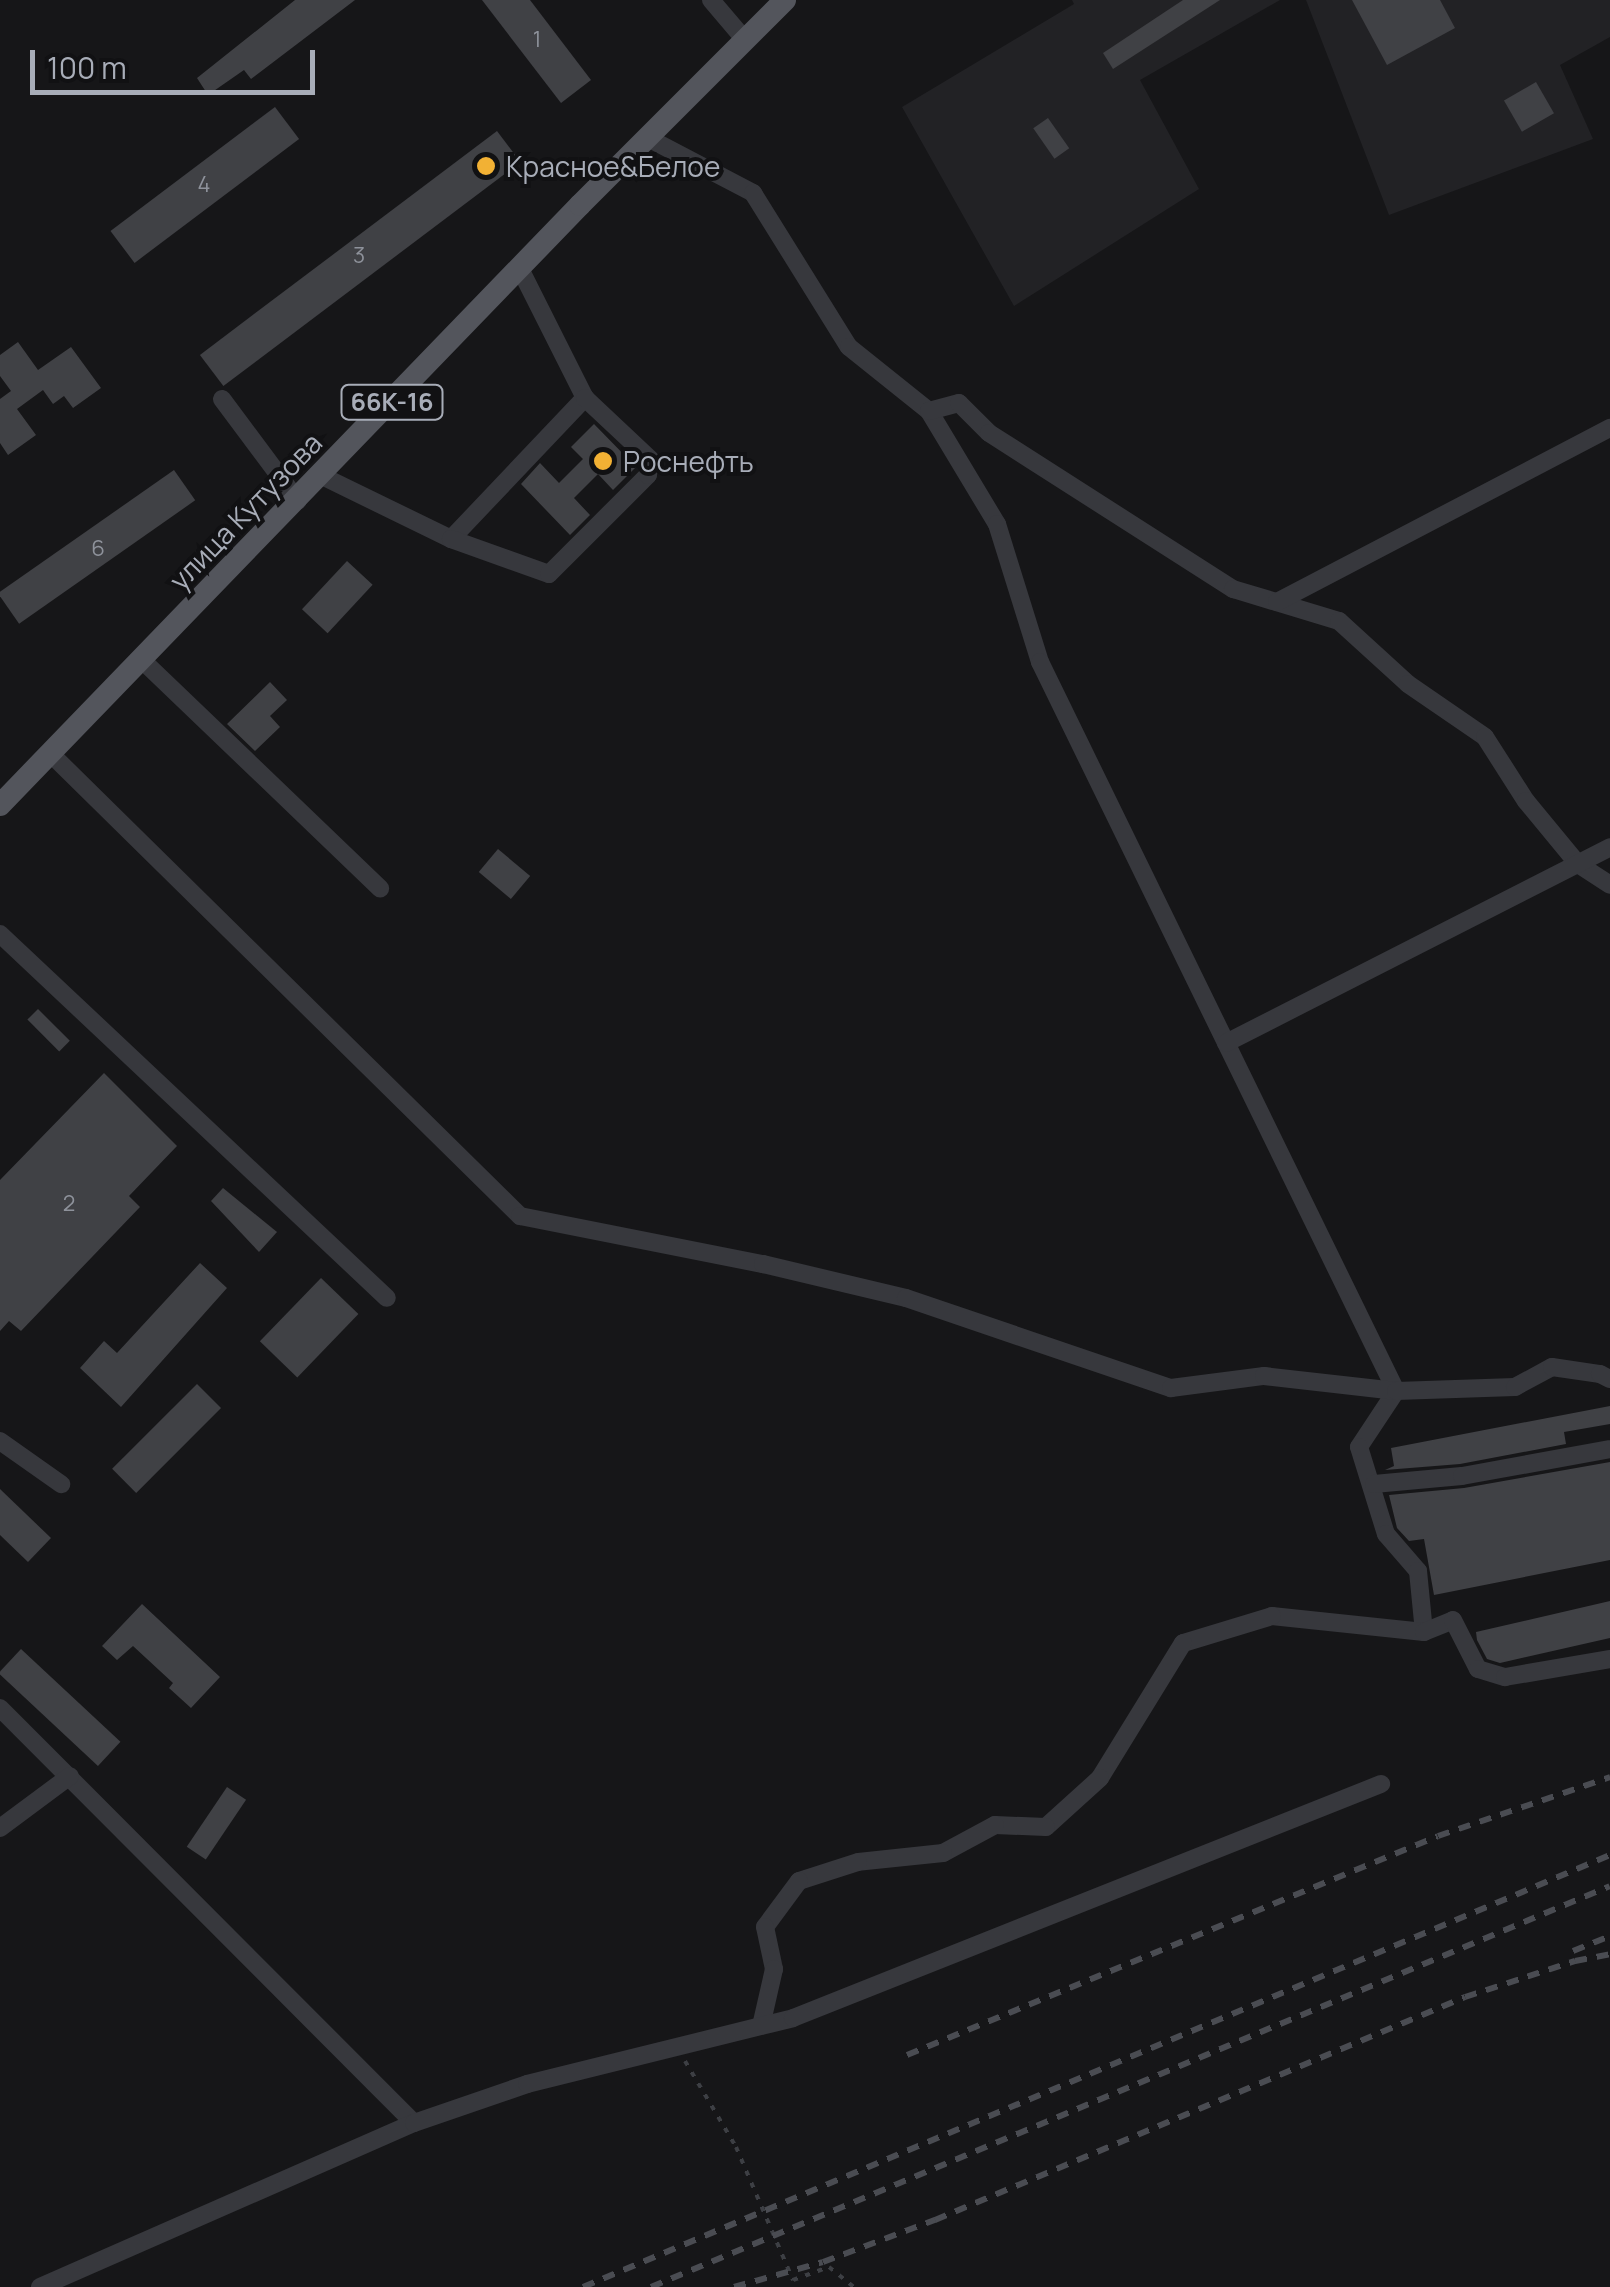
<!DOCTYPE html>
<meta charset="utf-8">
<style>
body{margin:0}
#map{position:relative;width:1610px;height:2287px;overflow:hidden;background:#161618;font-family:Manrope,sans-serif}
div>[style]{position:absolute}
.built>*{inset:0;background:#222225}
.building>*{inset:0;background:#404145;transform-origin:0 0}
.path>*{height:4px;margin-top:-2px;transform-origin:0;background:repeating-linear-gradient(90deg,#3d3f44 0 5px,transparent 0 13px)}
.minor>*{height:18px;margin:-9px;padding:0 9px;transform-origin:9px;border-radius:9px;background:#37383d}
.major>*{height:22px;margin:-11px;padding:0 11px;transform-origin:11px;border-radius:11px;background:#53555c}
.rail>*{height:6px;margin-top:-3px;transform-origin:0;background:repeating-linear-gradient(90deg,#4a4c52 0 12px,transparent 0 22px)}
.dots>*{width:28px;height:28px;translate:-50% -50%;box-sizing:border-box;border:5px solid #111113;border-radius:50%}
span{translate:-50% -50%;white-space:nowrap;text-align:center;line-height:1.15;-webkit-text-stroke:8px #111113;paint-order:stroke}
.number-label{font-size:22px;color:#8e929b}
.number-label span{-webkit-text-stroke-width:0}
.shield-label span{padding:2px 8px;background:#111113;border:2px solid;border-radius:8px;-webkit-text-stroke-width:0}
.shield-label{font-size:25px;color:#a8adb8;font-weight:700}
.poi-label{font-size:28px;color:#a8adb8}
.left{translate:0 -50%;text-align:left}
.street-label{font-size:28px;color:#a8adb8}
.scale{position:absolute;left:30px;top:50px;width:285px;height:45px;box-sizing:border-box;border:5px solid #a8adb8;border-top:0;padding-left:12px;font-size:30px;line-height:35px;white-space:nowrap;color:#a8adb8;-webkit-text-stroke:8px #111113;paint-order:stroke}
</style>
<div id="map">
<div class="built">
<div style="clip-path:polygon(1072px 0,1280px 0,1140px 80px,1199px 189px,1014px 306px,902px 107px,1074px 4px)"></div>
<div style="clip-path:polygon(1306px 0,1610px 0,1610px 37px,1560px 65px,1593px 139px,1389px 215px)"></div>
</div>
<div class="building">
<div style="clip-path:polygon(295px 0,355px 0,251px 79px,244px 70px,208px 95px,197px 78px)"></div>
<div style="clip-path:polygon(482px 0,530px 0,591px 80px,561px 103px)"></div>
<div style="clip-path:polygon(1183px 0,1220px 0,1113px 69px,1103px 53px)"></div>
<div style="clip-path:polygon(1352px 0,1440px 0,1455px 28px,1387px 65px)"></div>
<div style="left:1536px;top:82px;width:36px;height:37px;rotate:60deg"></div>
<div style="left:275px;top:107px;width:40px;height:206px;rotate:53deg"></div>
<div style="left:1048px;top:118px;width:37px;height:18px;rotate:55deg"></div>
<div style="left:497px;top:131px;width:39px;height:372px;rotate:53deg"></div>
<div style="clip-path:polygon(18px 342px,38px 370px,71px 347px,101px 388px,73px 408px,64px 396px,53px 404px,43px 390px,17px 409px,36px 435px,8px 455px,0 443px,0 399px,11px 391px,0 376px,0 355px)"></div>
<div style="clip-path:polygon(594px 424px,636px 467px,613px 490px,598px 474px,574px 498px,590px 515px,570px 535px,521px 484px,540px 463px,559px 483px,583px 459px,571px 447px)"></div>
<div style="left:174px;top:470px;width:37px;height:215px;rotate:55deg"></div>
<div style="left:347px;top:561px;width:35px;height:66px;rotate:43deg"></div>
<div style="clip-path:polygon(270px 682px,287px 700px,270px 716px,280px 727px,255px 751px,227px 724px)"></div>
<div style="left:498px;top:849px;width:42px;height:30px;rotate:40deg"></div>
<div style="left:38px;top:1009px;width:45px;height:15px;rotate:45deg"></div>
<div style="clip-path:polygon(104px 1073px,177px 1146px,129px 1196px,140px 1207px,21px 1331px,9px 1321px,0 1331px,0 1180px)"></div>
<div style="clip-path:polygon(223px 1188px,277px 1232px,259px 1252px,211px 1201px)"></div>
<div style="clip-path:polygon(200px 1263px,227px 1288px,121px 1407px,80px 1368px,104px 1341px,117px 1353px)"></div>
<div style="left:321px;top:1278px;width:52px;height:88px;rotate:44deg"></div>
<div style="left:197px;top:1384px;width:34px;height:120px;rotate:45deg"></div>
<div style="clip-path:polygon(1610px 1406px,1610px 1424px,1564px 1432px,1566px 1444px,1460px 1464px,1385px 1470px,1394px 1466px,1391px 1448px)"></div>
<div style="clip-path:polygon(1610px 1462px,1610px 1560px,1434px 1595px,1424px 1539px,1409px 1541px,1397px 1528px,1389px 1495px,1464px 1488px)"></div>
<div style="clip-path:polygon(0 1489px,51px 1538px,28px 1562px,0 1535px)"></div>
<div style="clip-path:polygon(1610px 1601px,1610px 1638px,1500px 1663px,1487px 1659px,1477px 1640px,1476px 1632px)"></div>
<div style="clip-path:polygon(142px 1604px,220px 1677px,191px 1708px,169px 1688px,173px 1683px,133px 1646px,117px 1660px,102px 1646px)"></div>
<div style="left:21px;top:1649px;width:136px;height:33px;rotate:43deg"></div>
<div style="left:227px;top:1787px;width:23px;height:72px;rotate:34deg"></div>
</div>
<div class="path">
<div style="left:685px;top:2061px;width:100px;rotate:59.3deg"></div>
<div style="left:736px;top:2147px;width:145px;rotate:66.8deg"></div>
<div style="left:793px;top:2280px;width:38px;rotate:-20deg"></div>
<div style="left:829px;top:2267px;width:32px;rotate:39deg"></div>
</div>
<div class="minor">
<div style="left:711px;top:0;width:52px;rotate:49.6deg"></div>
<div style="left:648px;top:138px;width:119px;rotate:27.6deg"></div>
<div style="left:753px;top:193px;width:181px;rotate:58.1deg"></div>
<div style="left:849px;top:347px;width:102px;rotate:38.7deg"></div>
<div style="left:929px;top:411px;width:132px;rotate:59deg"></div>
<div style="left:997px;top:524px;width:145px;rotate:72.7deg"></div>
<div style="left:1040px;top:662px;width:811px;rotate:63.97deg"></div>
<div style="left:1396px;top:1391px;width:67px;rotate:123.5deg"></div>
<div style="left:1359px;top:1447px;width:91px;rotate:72.8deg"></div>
<div style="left:1386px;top:1534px;width:49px;rotate:49.1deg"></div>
<div style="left:1418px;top:1571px;width:61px;rotate:84.4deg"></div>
<div style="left:1424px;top:1632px;width:153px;rotate:-174deg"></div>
<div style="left:1272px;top:1616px;width:93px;rotate:163.1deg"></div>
<div style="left:1183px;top:1643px;width:158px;rotate:121.6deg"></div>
<div style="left:1100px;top:1778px;width:73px;rotate:137.8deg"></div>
<div style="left:1046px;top:1827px;width:51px;rotate:-177.8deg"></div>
<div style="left:995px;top:1825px;width:59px;rotate:151.7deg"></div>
<div style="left:943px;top:1853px;width:85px;rotate:174deg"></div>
<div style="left:858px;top:1862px;width:62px;rotate:162.1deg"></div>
<div style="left:799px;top:1881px;width:57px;rotate:126.5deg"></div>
<div style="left:765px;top:1927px;width:43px;rotate:77.9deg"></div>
<div style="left:774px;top:1969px;width:58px;rotate:102.8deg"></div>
<div style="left:222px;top:399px;width:127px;rotate:53.3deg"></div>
<div style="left:929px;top:411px;width:31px;rotate:-15deg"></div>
<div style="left:959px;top:403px;width:42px;rotate:45deg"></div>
<div style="left:989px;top:433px;width:290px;rotate:32.6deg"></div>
<div style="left:1233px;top:589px;width:111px;rotate:16.8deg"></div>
<div style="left:1339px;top:621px;width:93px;rotate:42.4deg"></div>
<div style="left:1408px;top:684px;width:93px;rotate:34.5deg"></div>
<div style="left:1485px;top:737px;width:76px;rotate:57.4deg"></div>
<div style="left:1526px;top:801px;width:82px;rotate:50.5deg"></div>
<div style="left:1578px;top:864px;width:38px;rotate:33deg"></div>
<div style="left:322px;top:476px;width:144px;rotate:26deg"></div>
<div style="left:451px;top:539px;width:195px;rotate:-46.5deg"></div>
<div style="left:585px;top:398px;width:144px;rotate:-116.7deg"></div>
<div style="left:451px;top:539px;width:104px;rotate:19.7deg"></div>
<div style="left:549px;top:574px;width:140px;rotate:-45deg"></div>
<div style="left:648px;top:475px;width:16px;rotate:-83deg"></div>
<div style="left:650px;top:459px;width:89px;rotate:-136.8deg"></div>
<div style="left:1277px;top:602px;width:376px;rotate:-27.6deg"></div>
<div style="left:142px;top:660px;width:330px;rotate:43.8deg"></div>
<div style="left:50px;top:753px;width:660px;rotate:44.57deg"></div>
<div style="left:520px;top:1216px;width:248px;rotate:11.2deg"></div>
<div style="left:763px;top:1264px;width:147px;rotate:13.4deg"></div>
<div style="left:906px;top:1298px;width:280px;rotate:18.8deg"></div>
<div style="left:1171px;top:1388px;width:94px;rotate:-7.4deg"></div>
<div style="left:1264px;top:1376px;width:133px;rotate:6.5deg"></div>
<div style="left:1396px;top:1391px;width:119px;rotate:-1.9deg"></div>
<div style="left:1515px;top:1387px;width:42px;rotate:-28.4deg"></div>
<div style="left:1552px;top:1367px;width:49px;rotate:8.3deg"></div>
<div style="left:1600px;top:1374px;width:11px;rotate:27deg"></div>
<div style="left:0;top:934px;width:531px;rotate:43.25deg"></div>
<div style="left:1226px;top:1043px;width:431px;rotate:-27deg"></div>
<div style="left:0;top:1441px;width:75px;rotate:35.2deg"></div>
<div style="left:1374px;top:1484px;width:88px;rotate:-5.2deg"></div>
<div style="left:1462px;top:1476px;width:150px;rotate:-10.3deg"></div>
<div style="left:1424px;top:1632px;width:31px;rotate:-22deg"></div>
<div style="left:1453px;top:1620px;width:55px;rotate:63deg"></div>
<div style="left:1478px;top:1669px;width:28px;rotate:17deg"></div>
<div style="left:1505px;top:1677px;width:107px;rotate:-9.7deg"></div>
<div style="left:0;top:1708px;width:586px;rotate:45.07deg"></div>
<div style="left:0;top:1828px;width:87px;rotate:-36.6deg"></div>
<div style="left:40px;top:2287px;width:408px;rotate:-23.7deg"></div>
<div style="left:414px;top:2123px;width:120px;rotate:-19deg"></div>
<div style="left:527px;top:2084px;width:274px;rotate:-13.9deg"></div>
<div style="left:793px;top:2018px;width:633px;rotate:-21.7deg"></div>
</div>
<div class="major">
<div style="left:0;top:805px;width:835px;rotate:-45.97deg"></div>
<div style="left:580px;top:205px;width:290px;rotate:-45deg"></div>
</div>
<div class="rail">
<div style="left:1573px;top:1951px;width:40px;rotate:-22deg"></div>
<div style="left:907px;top:2055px;width:574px;rotate:-22.41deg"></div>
<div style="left:1438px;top:1836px;width:182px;rotate:-18.9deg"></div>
<div style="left:583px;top:2287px;width:1114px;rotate:-22.81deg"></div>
<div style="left:651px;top:2287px;width:1039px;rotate:-22.69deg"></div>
<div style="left:734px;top:2287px;width:92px;rotate:-15.7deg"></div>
<div style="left:823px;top:2262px;width:120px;rotate:-20.6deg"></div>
<div style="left:935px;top:2220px;width:575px;rotate:-22.82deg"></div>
<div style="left:1465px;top:1997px;width:116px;rotate:-18.1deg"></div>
<div style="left:1575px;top:1961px;width:36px;rotate:-11deg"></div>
</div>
<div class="dots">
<div style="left:486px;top:166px;background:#f2b134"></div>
<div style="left:603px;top:461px;background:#f2b134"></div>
</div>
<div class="number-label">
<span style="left:537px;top:40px">1</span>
<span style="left:204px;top:185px">4</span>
<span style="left:359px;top:256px">3</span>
<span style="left:98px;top:549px">6</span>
<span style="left:69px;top:1204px">2</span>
</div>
<div class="shield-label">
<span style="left:392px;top:402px">66К-16</span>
</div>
<div class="poi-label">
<span class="left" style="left:506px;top:166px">Красное&amp;Белое</span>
<span class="left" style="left:623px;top:461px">Роснефть</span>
</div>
<div class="street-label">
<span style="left:245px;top:511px;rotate:-46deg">улица Кутузова</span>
</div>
<div class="scale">100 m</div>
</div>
